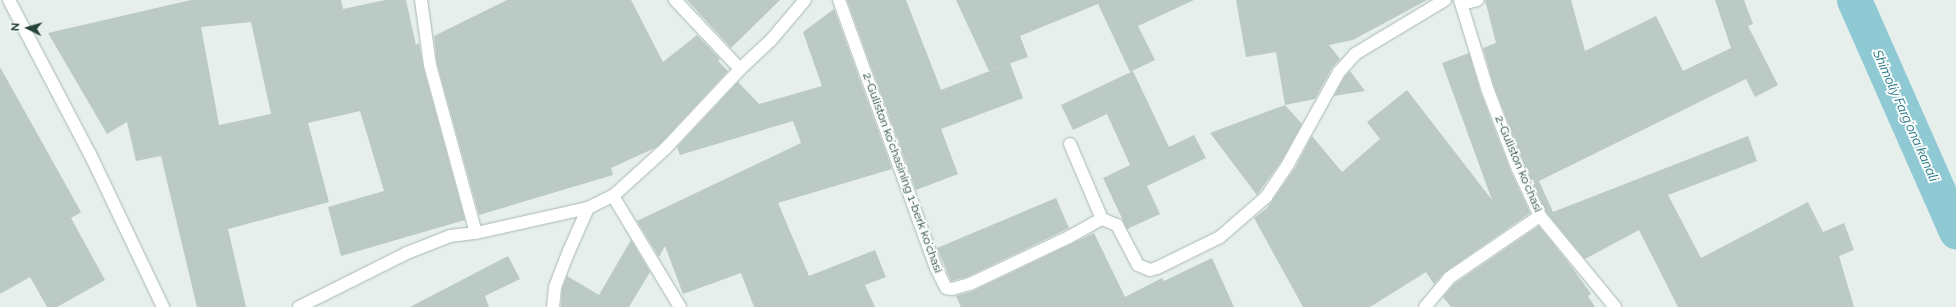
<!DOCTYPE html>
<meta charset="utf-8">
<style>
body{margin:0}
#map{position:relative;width:1956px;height:307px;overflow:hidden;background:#e6efeb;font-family:Raleway,sans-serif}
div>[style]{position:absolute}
.canal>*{height:35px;margin:-17.5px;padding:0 17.5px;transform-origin:17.5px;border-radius:17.5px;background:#8ec9d4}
.building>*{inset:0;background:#bbcac4}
.roads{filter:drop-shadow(0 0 1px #a8b8b2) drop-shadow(0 0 1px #a8b8b2)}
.minor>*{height:12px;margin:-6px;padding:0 6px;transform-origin:6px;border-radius:6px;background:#fff}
span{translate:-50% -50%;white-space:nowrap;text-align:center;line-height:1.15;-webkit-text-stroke:4px #f7fbf9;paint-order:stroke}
.street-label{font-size:12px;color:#24423a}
.water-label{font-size:13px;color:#1c6f80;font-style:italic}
.north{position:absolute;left:8px;top:8px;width:40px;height:40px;-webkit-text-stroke:3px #f7fbf9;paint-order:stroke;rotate:275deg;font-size:11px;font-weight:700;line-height:16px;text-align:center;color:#24423a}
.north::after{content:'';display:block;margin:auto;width:14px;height:18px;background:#24423a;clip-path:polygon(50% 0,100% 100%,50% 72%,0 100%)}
</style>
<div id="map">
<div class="canal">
<div style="left:1854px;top:0;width:253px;rotate:66.2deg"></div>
</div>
<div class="building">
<div style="clip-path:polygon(evenodd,191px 0,341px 0,343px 9px,385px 0,406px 0,416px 45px,419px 43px,423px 67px,465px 220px,341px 256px,328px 207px,384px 191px,360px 111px,308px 123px,329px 202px,228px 229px,246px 307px,197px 307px,161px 156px,136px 161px,127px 122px,107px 134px,48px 33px,191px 0,251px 22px,271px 114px,219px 125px,201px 27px,251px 22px)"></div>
<div style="clip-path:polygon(507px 0,631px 0,663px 62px,697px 35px,720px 59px,718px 61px,728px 71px,660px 144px,655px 148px,611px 168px,613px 175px,479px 215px,437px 63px,434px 36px)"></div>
<div style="clip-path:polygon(687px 0,780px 0,731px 48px)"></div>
<div style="clip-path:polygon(847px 0,906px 0,941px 90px,1010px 63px,1023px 98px,941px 129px,958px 174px,916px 190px)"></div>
<div style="clip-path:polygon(956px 0,1194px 0,1138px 26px,1155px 60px,1130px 72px,1098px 4px,1020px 36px,1028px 57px,989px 71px)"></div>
<div style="clip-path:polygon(1236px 0,1427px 0,1353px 40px,1329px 45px,1340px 59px,1332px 68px,1315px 99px,1285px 105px,1276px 52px,1246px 57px)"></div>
<div style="clip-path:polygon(1485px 0,1571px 0,1585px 51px,1656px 16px,1683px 71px,1731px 48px,1715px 0,1744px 0,1753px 24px,1748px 26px,1778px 85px,1755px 97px,1746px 79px,1539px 181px,1553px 212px,1748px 136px,1757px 161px,1668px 195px,1701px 258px,1808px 202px,1823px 232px,1844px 223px,1854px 250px,1839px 256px,1854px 307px,1678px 307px,1639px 230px,1585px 259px,1546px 212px,1525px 166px,1494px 86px,1483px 48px,1496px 43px)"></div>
<div style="clip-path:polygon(834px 9px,892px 169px,778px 203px,809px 276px,875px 250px,886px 277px,865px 285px,875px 307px,754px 307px,741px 273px,683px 294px,665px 246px,659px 257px,637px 221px,801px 143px,793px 121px,680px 155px,677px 147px,738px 82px,759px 104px,822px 86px,803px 32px)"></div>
<div style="clip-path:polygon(1469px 53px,1480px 91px,1511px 172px,1530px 213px,1445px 272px,1434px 284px,1426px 272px,1370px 307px,1303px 307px,1254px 218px,1267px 208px,1272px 201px,1295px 168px,1312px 136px,1342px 172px,1380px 139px,1367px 122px,1407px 90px,1492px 200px,1442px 63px)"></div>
<div style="clip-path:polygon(0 67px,81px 212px,71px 218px,105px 280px,57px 307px,47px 307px,30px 277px,0 294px)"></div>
<div style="clip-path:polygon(1133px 71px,1169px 147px,1194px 135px,1206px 158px,1147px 186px,1160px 214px,1127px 229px,1103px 178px,1130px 165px,1107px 114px,1073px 130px,1061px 105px)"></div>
<div style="clip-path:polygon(1350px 71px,1365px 91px,1334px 96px,1345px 76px)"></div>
<div style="clip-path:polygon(1285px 105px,1302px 124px,1282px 160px,1257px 195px,1210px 133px)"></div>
<div style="clip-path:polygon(1056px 198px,1069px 228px,967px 277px,951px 281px,937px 248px)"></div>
<div style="clip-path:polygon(1539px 226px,1571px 266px,1591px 294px,1588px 296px,1595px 307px,1451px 307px,1443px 297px,1454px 284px)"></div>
<div style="clip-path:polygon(1094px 233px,1125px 297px,1162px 278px,1164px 281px,1212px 258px,1234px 307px,961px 307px,956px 296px,973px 291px)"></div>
<div style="clip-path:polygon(631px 240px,650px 272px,629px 307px,561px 307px,562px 289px,567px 276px,599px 295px)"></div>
<div style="clip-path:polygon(508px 256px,520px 279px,485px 296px,489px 307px,410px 307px)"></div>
</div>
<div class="roads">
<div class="minor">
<div style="left:9px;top:0;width:174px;rotate:62.3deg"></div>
<div style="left:90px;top:154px;width:170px;rotate:64.5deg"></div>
<div style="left:421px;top:0;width:66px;rotate:82.1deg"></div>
<div style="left:430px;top:65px;width:174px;rotate:74.7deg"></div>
<div style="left:675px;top:0;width:95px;rotate:46.7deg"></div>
<div style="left:839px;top:0;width:285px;rotate:70.1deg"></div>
<div style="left:936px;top:268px;width:22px;rotate:63deg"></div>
<div style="left:946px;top:288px;width:6px;rotate:9deg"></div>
<div style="left:952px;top:289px;width:19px;rotate:-16deg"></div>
<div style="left:970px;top:284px;width:110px;rotate:-25.4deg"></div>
<div style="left:1069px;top:237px;width:38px;rotate:-29deg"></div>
<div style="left:1460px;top:0;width:92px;rotate:72.9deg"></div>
<div style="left:1487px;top:88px;width:87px;rotate:69.1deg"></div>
<div style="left:1518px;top:169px;width:52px;rotate:64.9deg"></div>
<div style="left:1540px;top:216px;width:118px;rotate:50.5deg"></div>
<div style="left:1462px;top:4px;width:16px;rotate:-15deg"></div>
<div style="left:1070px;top:144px;width:82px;rotate:66.9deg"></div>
<div style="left:613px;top:196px;width:130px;rotate:58.9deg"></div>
<div style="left:1102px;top:219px;width:16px;rotate:22deg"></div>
<div style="left:1117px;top:225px;width:45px;rotate:62.3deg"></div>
<div style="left:1138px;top:265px;width:13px;rotate:23deg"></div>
<div style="left:1150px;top:270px;width:7px;rotate:-16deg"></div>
<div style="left:1157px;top:268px;width:70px;rotate:-26.2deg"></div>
<div style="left:1220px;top:237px;width:61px;rotate:-41deg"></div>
<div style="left:1266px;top:197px;width:40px;rotate:-56deg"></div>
<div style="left:1288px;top:164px;width:105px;rotate:-61deg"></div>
<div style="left:1339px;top:72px;width:24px;rotate:-48deg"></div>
<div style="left:1355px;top:54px;width:105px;rotate:-31deg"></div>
<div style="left:299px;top:307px;width:121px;rotate:-26.6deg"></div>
<div style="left:407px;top:253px;width:46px;rotate:-21.6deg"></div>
<div style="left:450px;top:236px;width:26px;rotate:-7deg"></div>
<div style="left:476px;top:233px;width:115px;rotate:-12.6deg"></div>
<div style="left:553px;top:307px;width:20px;rotate:-84deg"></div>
<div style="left:555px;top:287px;width:39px;rotate:-69deg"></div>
<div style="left:569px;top:251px;width:47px;rotate:-66.2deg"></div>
<div style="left:588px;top:208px;width:28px;rotate:-26deg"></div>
<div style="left:613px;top:196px;width:70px;rotate:-42.1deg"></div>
<div style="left:665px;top:149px;width:110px;rotate:-46.8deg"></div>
<div style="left:740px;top:69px;width:42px;rotate:-43.1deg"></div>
<div style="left:771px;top:40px;width:52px;rotate:-49.6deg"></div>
<div style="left:1425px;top:307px;width:38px;rotate:-50deg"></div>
<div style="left:1449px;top:278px;width:110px;rotate:-34.3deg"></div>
</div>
</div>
<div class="street-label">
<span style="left:1518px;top:164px;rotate:67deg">2-Guliston koʻchasi</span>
<span style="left:902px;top:173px;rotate:70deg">2-Guliston koʻchasining 1-berk koʻchasi</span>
</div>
<div class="water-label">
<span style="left:1905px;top:116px;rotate:66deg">Shimoliy Fargʻona kanali</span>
</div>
<div class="north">N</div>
</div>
